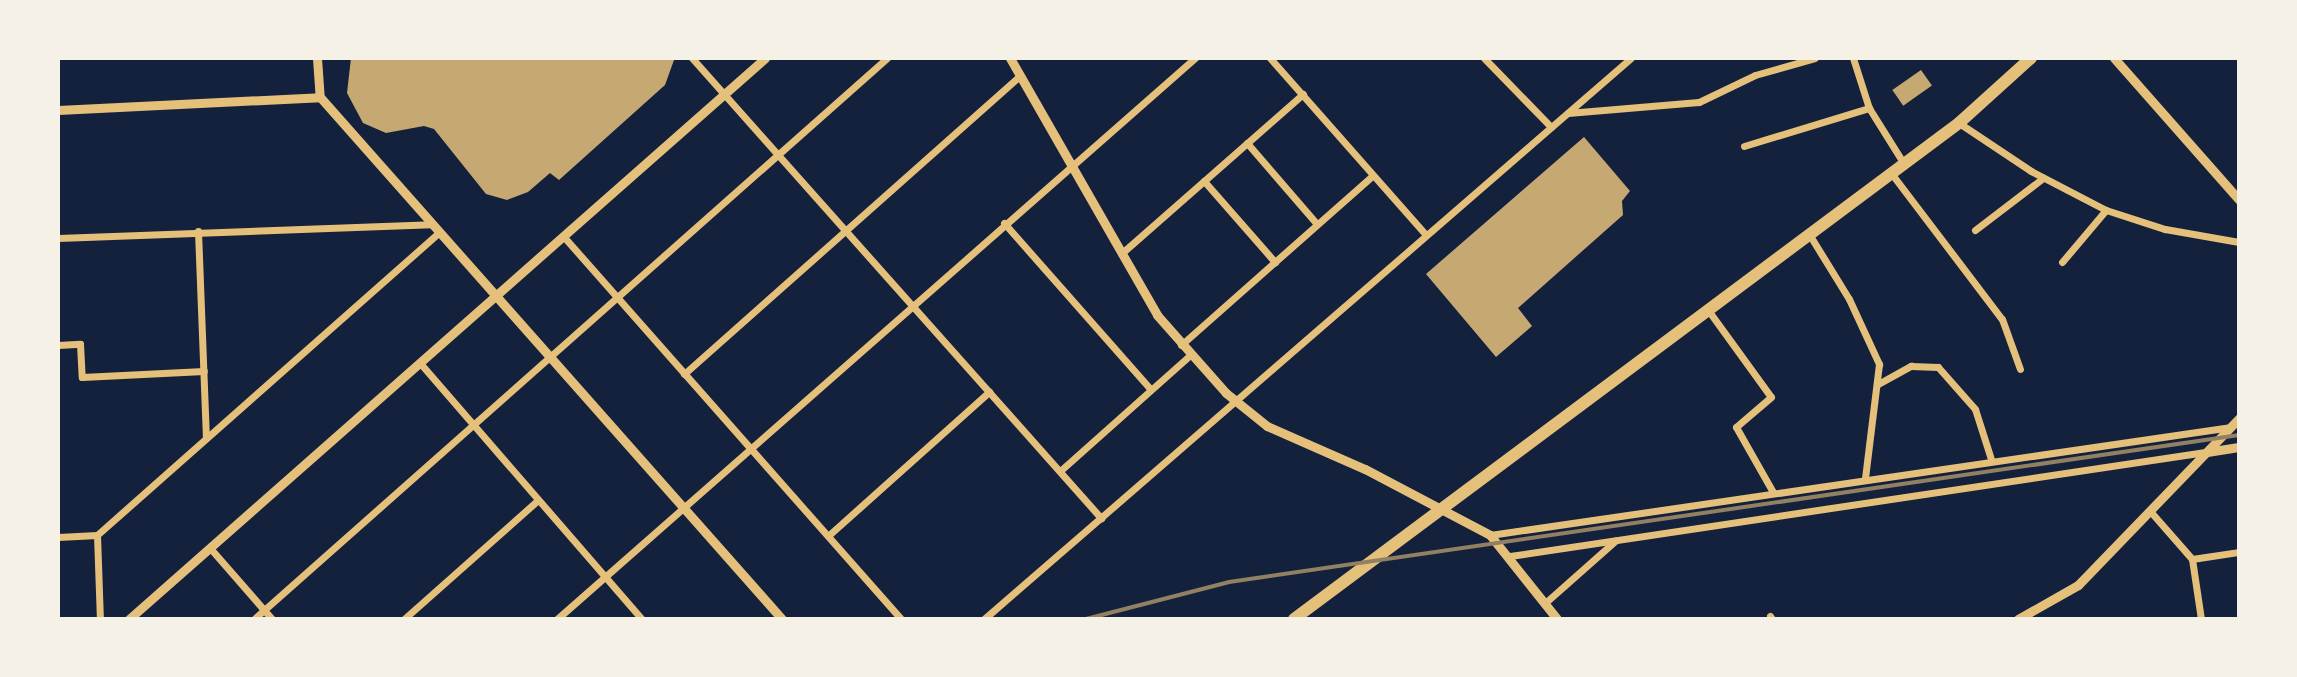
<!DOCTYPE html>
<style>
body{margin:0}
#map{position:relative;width:2297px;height:677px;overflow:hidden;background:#14213d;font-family:"Space Grotesk",sans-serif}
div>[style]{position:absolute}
.building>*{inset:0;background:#c6a872;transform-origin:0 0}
.minor>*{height:7px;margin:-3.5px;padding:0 3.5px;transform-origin:3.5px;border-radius:3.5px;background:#e5c07b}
.tertiary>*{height:9px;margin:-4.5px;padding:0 4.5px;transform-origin:4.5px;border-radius:4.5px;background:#e5c07b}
.primary>*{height:12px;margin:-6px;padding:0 6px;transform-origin:6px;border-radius:6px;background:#e5c07b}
.rail>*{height:4px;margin:-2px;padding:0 2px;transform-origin:2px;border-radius:2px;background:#918062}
span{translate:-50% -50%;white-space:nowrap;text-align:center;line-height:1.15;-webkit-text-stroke:6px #f6f1e7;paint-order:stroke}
.frame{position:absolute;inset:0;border:60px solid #f6f1e7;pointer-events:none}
</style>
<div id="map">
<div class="building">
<div style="clip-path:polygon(351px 58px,673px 58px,674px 60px,665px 85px,559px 180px,550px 173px,528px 192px,507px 200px,486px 194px,434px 129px,424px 126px,386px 133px,363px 123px,347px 93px)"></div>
<div style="left:1921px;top:70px;width:19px;height:35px;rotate:55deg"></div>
<div style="clip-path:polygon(1584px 137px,1630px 191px,1622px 201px,1623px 215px,1518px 308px,1532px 326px,1496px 357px,1426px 274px)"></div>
</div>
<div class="minor">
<div style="left:692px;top:58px;width:616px;rotate:48.36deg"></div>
<div style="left:1270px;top:58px;width:235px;rotate:48.6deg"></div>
<div style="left:1484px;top:58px;width:96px;rotate:45.8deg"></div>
<div style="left:1853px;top:58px;width:52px;rotate:72.3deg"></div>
<div style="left:1869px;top:108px;width:66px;rotate:58deg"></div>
<div style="left:1568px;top:113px;width:131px;rotate:-4.8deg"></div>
<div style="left:1699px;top:102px;width:62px;rotate:-25.7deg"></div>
<div style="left:1755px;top:75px;width:62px;rotate:-15.8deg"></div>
<div style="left:1959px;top:123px;width:87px;rotate:33.7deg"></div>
<div style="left:2031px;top:171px;width:85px;rotate:27.5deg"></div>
<div style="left:2106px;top:210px;width:62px;rotate:17.9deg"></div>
<div style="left:2165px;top:229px;width:75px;rotate:10deg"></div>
<div style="left:1247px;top:143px;width:107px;rotate:49.2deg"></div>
<div style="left:1744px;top:146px;width:131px;rotate:-16.9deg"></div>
<div style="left:1891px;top:173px;width:183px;rotate:52.8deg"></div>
<div style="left:2002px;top:319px;width:53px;rotate:70.2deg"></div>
<div style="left:1204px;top:181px;width:108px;rotate:48.8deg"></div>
<div style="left:1004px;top:223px;width:222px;rotate:48.6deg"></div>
<div style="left:1975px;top:230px;width:86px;rotate:-37.4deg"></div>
<div style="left:198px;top:231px;width:206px;rotate:87.8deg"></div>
<div style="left:1809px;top:234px;width:76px;rotate:58.4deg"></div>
<div style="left:1849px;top:299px;width:72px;rotate:65.2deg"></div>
<div style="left:1879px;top:364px;width:115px;rotate:97deg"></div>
<div style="left:564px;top:237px;width:509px;rotate:48.58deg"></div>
<div style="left:58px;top:238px;width:373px;rotate:-2.1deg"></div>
<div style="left:1122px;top:253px;width:241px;rotate:-41.3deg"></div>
<div style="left:2062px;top:262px;width:68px;rotate:-49.8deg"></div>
<div style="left:1708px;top:310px;width:107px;rotate:54.1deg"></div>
<div style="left:1771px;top:397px;width:46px;rotate:139.4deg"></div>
<div style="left:1736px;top:427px;width:75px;rotate:60.4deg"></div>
<div style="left:58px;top:345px;width:22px;rotate:-3deg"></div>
<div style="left:80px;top:344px;width:33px;rotate:87deg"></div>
<div style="left:82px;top:377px;width:122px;rotate:-2.8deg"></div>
<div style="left:1181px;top:345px;width:255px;rotate:-41.5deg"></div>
<div style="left:420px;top:363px;width:339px;rotate:49.1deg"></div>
<div style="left:684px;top:374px;width:449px;rotate:-41.6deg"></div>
<div style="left:1878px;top:384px;width:38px;rotate:-29deg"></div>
<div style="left:1911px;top:366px;width:27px;rotate:2deg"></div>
<div style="left:1938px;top:367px;width:56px;rotate:48.6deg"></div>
<div style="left:1975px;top:409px;width:52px;rotate:72.3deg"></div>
<div style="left:1060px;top:471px;width:174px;rotate:-41.7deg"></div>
<div style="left:2150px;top:511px;width:64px;rotate:48.8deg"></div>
<div style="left:2192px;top:559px;width:61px;rotate:81.5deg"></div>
<div style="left:97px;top:535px;width:84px;rotate:88deg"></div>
<div style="left:829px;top:535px;width:215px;rotate:-41.8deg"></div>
<div style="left:1490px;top:535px;width:749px;rotate:-8.29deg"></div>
<div style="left:58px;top:537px;width:39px;rotate:-3deg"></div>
<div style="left:97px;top:535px;width:456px;rotate:-41.5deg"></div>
<div style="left:210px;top:548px;width:94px;rotate:48.9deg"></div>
<div style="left:1510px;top:556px;width:703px;rotate:-8.51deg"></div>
<div style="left:2192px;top:559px;width:48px;rotate:-8.5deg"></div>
<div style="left:1545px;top:603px;width:94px;rotate:-41.5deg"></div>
<div style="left:1770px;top:616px;width:4px;rotate:56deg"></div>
<div style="left:254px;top:619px;width:846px;rotate:-41.55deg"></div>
<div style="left:404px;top:619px;width:179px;rotate:-41.6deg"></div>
<div style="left:557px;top:619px;width:850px;rotate:-41.33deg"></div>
<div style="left:984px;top:619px;width:856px;rotate:-40.93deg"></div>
</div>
<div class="tertiary">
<div style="left:317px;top:58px;width:39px;rotate:86deg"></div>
<div style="left:320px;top:97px;width:697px;rotate:48.49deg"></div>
<div style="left:1010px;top:58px;width:296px;rotate:60.2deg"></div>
<div style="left:1157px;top:315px;width:104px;rotate:48.5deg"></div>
<div style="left:1226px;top:393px;width:53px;rotate:38.8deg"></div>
<div style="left:1267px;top:426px;width:107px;rotate:23.7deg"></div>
<div style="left:1365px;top:469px;width:141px;rotate:27.8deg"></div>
<div style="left:1490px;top:535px;width:107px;rotate:51.4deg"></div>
<div style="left:2114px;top:58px;width:189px;rotate:48.6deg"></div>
<div style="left:58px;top:110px;width:262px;rotate:-2.8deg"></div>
<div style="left:2207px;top:452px;width:32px;rotate:-9deg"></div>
<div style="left:129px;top:619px;width:848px;rotate:-41.41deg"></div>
<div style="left:2018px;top:619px;width:69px;rotate:-29.5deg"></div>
<div style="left:2078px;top:585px;width:232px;rotate:-46deg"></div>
</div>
<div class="primary">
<div style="left:1294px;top:619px;width:830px;rotate:-36.72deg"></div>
<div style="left:1959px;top:123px;width:97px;rotate:-42.1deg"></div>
</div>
<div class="rail">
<div style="left:1086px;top:619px;width:148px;rotate:-14.5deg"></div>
<div style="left:1229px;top:582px;width:1021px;rotate:-8.28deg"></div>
</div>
<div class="frame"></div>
</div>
